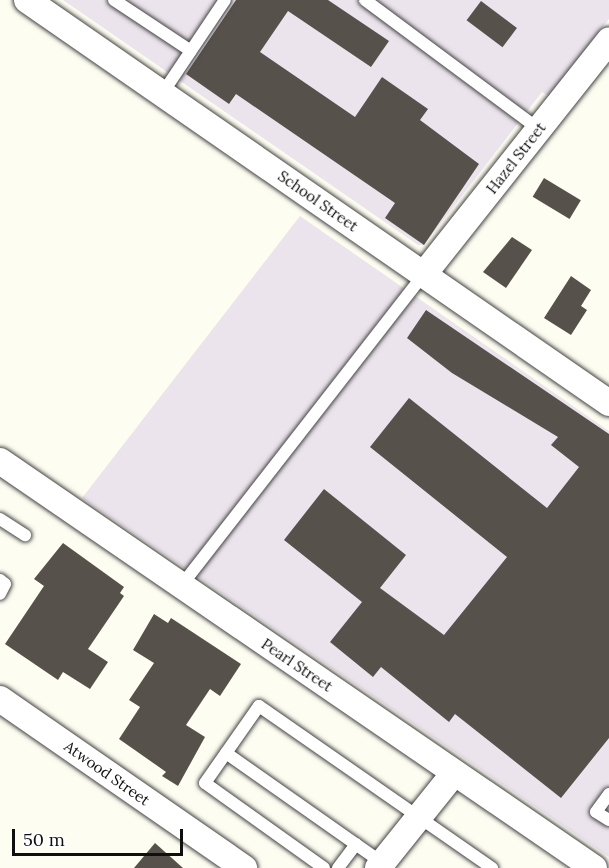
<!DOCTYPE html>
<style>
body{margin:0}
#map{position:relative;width:609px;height:868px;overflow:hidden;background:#fefdf1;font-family:Lora,serif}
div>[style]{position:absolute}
.industrial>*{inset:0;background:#ece4ed}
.building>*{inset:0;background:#57514b;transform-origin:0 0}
.roads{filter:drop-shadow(0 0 2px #424242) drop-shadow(0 0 2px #424242)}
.service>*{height:12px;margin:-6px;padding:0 6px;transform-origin:6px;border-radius:6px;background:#fff}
.minor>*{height:26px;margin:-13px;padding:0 13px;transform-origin:13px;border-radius:13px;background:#fff}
span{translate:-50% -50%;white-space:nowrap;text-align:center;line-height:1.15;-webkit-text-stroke:6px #fff;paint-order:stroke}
.street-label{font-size:15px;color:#0f0f0f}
.scale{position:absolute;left:12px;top:829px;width:171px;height:27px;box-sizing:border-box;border:3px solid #0f0f0f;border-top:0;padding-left:8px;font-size:18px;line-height:21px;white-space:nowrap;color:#0f0f0f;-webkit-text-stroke:4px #fff;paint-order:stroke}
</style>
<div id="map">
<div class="industrial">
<div style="clip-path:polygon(63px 0,609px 0,609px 19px,549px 96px,542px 92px,424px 245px,418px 245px)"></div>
<div style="clip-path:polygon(300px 216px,609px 431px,609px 857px,82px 498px)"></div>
</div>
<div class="building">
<div style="clip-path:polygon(236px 0,328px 0,389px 41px,371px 67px,288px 11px,260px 52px,355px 117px,382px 77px,428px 109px,420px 120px,479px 164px,424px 245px,385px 218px,395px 203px,236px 94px,229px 104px,186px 74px)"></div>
<div style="left:481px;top:1px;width:45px;height:24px;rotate:37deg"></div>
<div style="left:544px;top:178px;width:43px;height:22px;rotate:31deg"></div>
<div style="clip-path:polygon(512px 237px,532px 250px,506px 288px,483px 272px)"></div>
<div style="clip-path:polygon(571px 276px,591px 290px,581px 306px,587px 310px,571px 335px,544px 318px)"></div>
<div style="clip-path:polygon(426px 310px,609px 434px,609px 738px,561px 798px,455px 714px,449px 722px,381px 667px,373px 677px,330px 642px,362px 602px,284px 540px,324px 489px,406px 555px,380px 588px,444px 635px,507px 557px,370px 447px,409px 398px,547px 508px,579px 467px,551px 445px,558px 437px,452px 373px,407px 338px)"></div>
<div style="clip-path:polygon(63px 543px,124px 587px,120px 593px,124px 596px,88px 649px,108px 662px,90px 689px,63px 672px,58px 680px,5px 644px,44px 586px,34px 579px)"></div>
<div style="clip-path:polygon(154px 614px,168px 623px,171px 618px,241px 664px,220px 696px,210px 689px,186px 725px,205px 737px,178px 786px,162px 776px,166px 772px,159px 767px,119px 739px,140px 707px,129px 700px,154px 663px,133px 650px)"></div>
<div style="clip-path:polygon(155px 843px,183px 868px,134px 868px)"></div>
</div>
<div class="roads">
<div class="service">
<div style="left:114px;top:0;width:92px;rotate:33.5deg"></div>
<div style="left:365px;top:0;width:217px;rotate:36.6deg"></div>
<div style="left:162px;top:94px;width:113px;rotate:-56.2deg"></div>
<div style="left:0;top:519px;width:30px;rotate:33deg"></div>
<div style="left:0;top:580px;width:6px;rotate:39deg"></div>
<div style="left:5px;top:584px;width:11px;rotate:117deg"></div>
<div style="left:181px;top:586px;width:395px;rotate:-52.1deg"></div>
<div style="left:226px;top:753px;width:193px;rotate:35.1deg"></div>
<div style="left:609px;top:794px;width:22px;rotate:126deg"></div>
<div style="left:596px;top:812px;width:15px;rotate:32deg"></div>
<div style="left:324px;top:868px;width:146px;rotate:-144.5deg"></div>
<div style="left:205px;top:783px;width:94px;rotate:-55deg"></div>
<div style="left:259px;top:706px;width:284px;rotate:34.8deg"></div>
<div style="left:338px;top:868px;width:30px;rotate:-53deg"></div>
</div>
<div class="minor">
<div style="left:27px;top:0;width:708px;rotate:34.7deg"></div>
<div style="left:424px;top:274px;width:298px;rotate:-51.6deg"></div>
<div style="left:0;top:461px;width:720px;rotate:34.42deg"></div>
<div style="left:0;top:699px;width:297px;rotate:34.7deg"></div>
<div style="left:378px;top:868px;width:122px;rotate:-51.3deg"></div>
</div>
</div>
<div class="street-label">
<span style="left:516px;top:158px;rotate:-52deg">Hazel Street</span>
<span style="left:318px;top:201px;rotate:35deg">School Street</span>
<span style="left:297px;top:665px;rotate:34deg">Pearl Street</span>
<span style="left:107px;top:773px;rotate:35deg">Atwood Street</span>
</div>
<div class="scale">50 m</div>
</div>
